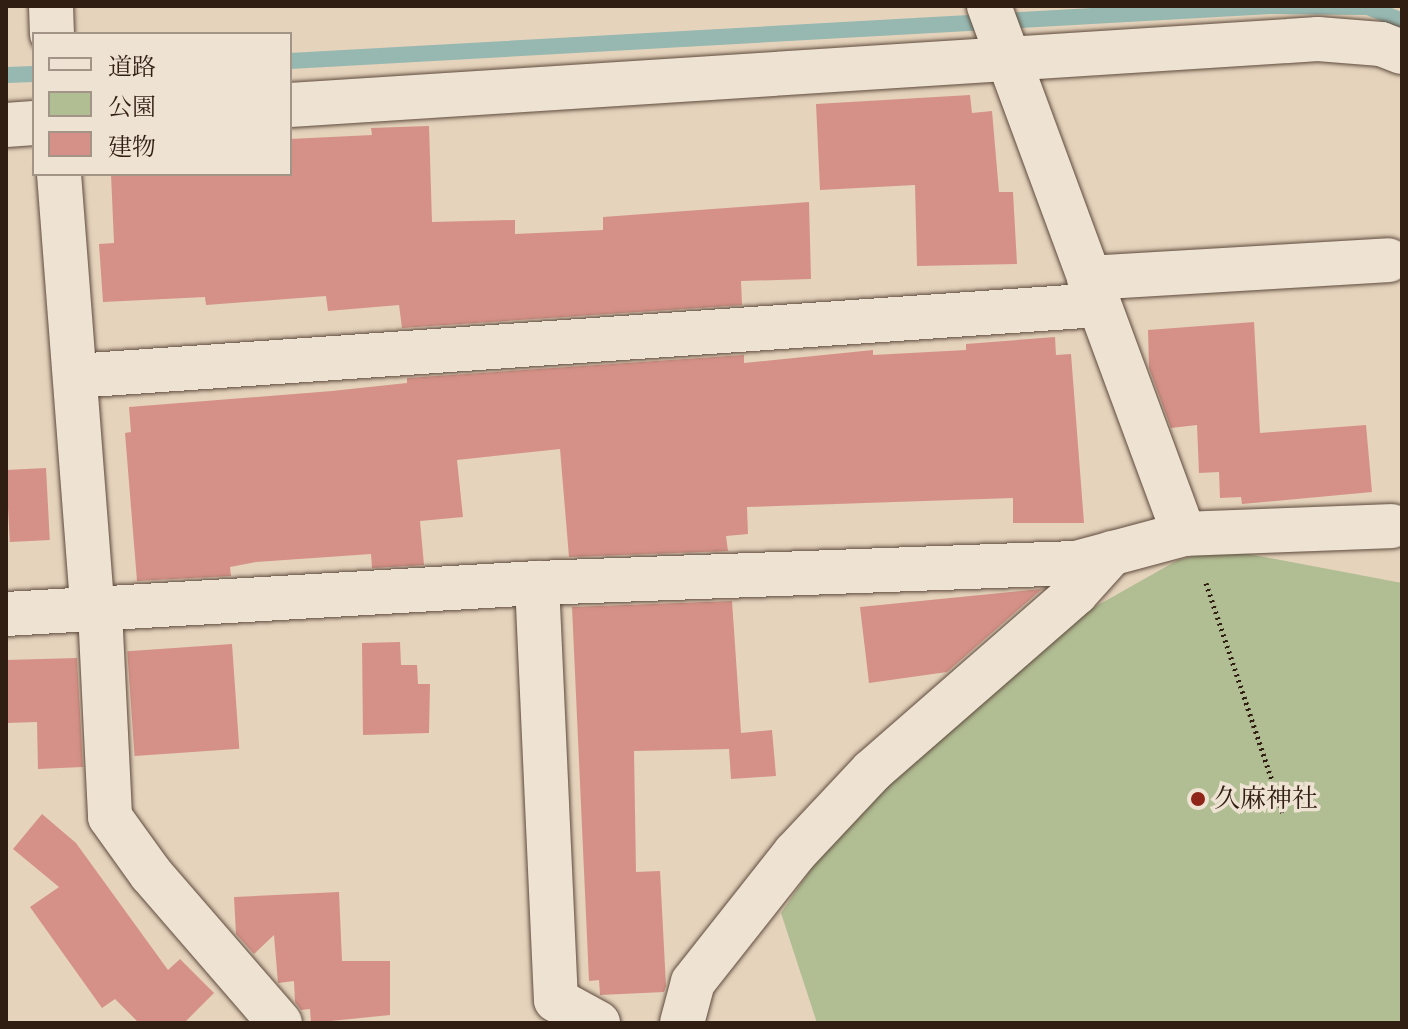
<!DOCTYPE html>
<meta charset="utf-8">
<style>
body{margin:0}
#map{position:relative;width:1408px;height:1029px;overflow:hidden;background:#e5d3bc;font-family:"Libre Caslon Text","Noto Serif JP",serif}
div>[style]{position:absolute}
.green>*{inset:0;background:#b1bd93}
.stream>*{height:16px;margin:-8px;padding:0 8px;transform-origin:8px;border-radius:8px;background:#96b8b1}
.building>*{inset:0;background:#d59187;transform-origin:0 0}
.path>*{height:5px;margin-top:-2.5px;transform-origin:0;background:repeating-linear-gradient(90deg,#311e13 0 2px,transparent 0 6px)}
.roads{filter:drop-shadow(0 0 2px #5e4b3d) drop-shadow(0 0 2px #5e4b3d)}
.minor>*{height:44px;margin:-22px;padding:0 22px;transform-origin:22px;border-radius:22px;background:#eee2d3}
.dots>*{width:22px;height:22px;translate:-50% -50%;box-sizing:border-box;border:4px solid #eee2d3;border-radius:50%}
span{translate:-50% -50%;white-space:nowrap;text-align:center;line-height:1.15;-webkit-text-stroke:7px #eee2d3;paint-order:stroke}
.poi-label{font-size:26px;color:#311e13}
.left{translate:0 -50%;text-align:left}
.frame{position:absolute;inset:0;border:8px solid #311e13;pointer-events:none}
.legend{position:absolute;left:32px;top:32px;width:260px;height:144px;box-sizing:border-box;background:#eee2d3;border:2px solid #a29486;margin:0;padding:10px 14px;list-style:none;font-size:24px;color:#311e13}
.legend li{display:flex;align-items:center;gap:16px;height:40px}
.legend b{width:40px;border:2px solid #a29486}
</style>
<div id="map">
<div class="green">
<div style="clip-path:polygon(1222px 549px,1402px 583px,1402px 1023px,817px 1023px,781px 913px,824px 850px,907px 751px,1075px 618px,1178px 560px)"></div>
</div>
<div class="stream">
<div style="left:290px;top:61px;width:982px;rotate:-3.21deg"></div>
<div style="left:1270px;top:6px;width:98px;rotate:0.6deg"></div>
<div style="left:1368px;top:7px;width:37px;rotate:22deg"></div>
<div style="left:6px;top:75px;width:28px;rotate:-2deg"></div>
</div>
<div class="building">
<div style="clip-path:polygon(970px 95px,972px 113px,992px 111px,999px 192px,1013px 192px,1017px 264px,917px 266px,915px 185px,820px 190px,816px 104px)"></div>
<div style="clip-path:polygon(429px 126px,432px 222px,515px 220px,515px 234px,603px 230px,603px 217px,809px 202px,811px 279px,741px 281px,742px 305px,402px 328px,399px 305px,328px 311px,326px 296px,206px 305px,205px 297px,103px 302px,99px 244px,114px 243px,111px 174px,290px 174px,290px 139px,372px 135px,371px 128px)"></div>
<div style="clip-path:polygon(1254px 322px,1260px 433px,1366px 425px,1372px 492px,1242px 504px,1241px 497px,1220px 498px,1219px 472px,1199px 473px,1197px 425px,1171px 428px,1149px 368px,1148px 330px)"></div>
<div style="clip-path:polygon(1055px 337px,1056px 355px,1071px 354px,1084px 523px,1013px 523px,1013px 498px,747px 507px,748px 534px,726px 536px,728px 551px,569px 557px,560px 449px,457px 460px,463px 517px,420px 521px,424px 565px,372px 568px,371px 554px,256px 562px,230px 567px,231px 576px,137px 581px,125px 433px,131px 432px,129px 407px,332px 391px,407px 383px,407px 378px,744px 355px,744px 363px,873px 350px,873px 355px,966px 350px,966px 344px)"></div>
<div style="left:46px;top:468px;width:72px;height:40px;rotate:87deg"></div>
<div style="clip-path:polygon(1042px 589px,947px 672px,869px 683px,860px 607px)"></div>
<div style="clip-path:polygon(732px 601px,741px 733px,772px 730px,776px 776px,731px 779px,729px 749px,634px 751px,636px 872px,660px 871px,666px 986px,664px 992px,600px 995px,599px 980px,589px 981px,572px 607px)"></div>
<div style="clip-path:polygon(400px 642px,401px 665px,417px 665px,418px 684px,430px 684px,429px 733px,363px 735px,362px 643px)"></div>
<div style="left:232px;top:644px;width:105px;height:105px;rotate:86deg"></div>
<div style="clip-path:polygon(77px 658px,83px 767px,38px 769px,37px 722px,6px 723px,6px 660px)"></div>
<div style="clip-path:polygon(42px 814px,76px 843px,168px 970px,180px 959px,214px 993px,184px 1023px,139px 1023px,115px 999px,102px 1008px,30px 907px,59px 887px,13px 849px)"></div>
<div style="clip-path:polygon(339px 892px,342px 961px,390px 961px,390px 1015px,311px 1023px,310px 1009px,301px 1010px,295px 1002px,294px 981px,278px 983px,274px 935px,254px 954px,236px 934px,234px 897px)"></div>
</div>
<div class="path">
<div style="left:1206px;top:583px;width:243px;rotate:71.5deg"></div>
</div>
<div class="roads">
<div class="minor">
<div style="left:51px;top:6px;width:28px;rotate:88deg"></div>
<div style="left:290px;top:105px;width:1030px;rotate:-3.67deg"></div>
<div style="left:1318px;top:39px;width:63px;rotate:4.5deg"></div>
<div style="left:1381px;top:44px;width:22px;rotate:21deg"></div>
<div style="left:6px;top:125px;width:28px;rotate:-4deg"></div>
<div style="left:59px;top:174px;width:439px;rotate:85.6deg"></div>
<div style="left:1089px;top:278px;width:300px;rotate:-3.4deg"></div>
<div style="left:75px;top:376px;width:1026px;rotate:-3.97deg"></div>
<div style="left:1184px;top:534px;width:208px;rotate:-2.2deg"></div>
<div style="left:537px;top:583px;width:417px;rotate:87.4deg"></div>
<div style="left:556px;top:1000px;width:48px;rotate:28.7deg"></div>
<div style="left:100px;top:611px;width:206px;rotate:87.2deg"></div>
<div style="left:110px;top:817px;width:70px;rotate:54.3deg"></div>
<div style="left:151px;top:874px;width:197px;rotate:49.1deg"></div>
<div style="left:6px;top:614px;width:532px;rotate:-3.34deg"></div>
<div style="left:537px;top:583px;width:539px;rotate:-2.13deg"></div>
<div style="left:1076px;top:563px;width:112px;rotate:-15deg"></div>
<div style="left:1184px;top:534px;width:563px;rotate:-110.27deg"></div>
<div style="left:682px;top:1023px;width:42px;rotate:-75deg"></div>
<div style="left:693px;top:982px;width:164px;rotate:-51.7deg"></div>
<div style="left:795px;top:853px;width:112px;rotate:-46.8deg"></div>
<div style="left:872px;top:771px;width:271px;rotate:-41.1deg"></div>
<div style="left:1076px;top:593px;width:54px;rotate:-48deg"></div>
</div>
</div>
<div class="dots">
<div style="left:1198px;top:799px;background:#8f2418"></div>
</div>
<div class="poi-label">
<span class="left" style="left:1214px;top:799px">久麻神社</span>
</div>
<div class="frame"></div>
<ul class="legend">
<li><b style="height:10px;background:#eee2d3"></b>道路</li>
<li><b style="height:22px;background:#b1bd93"></b>公園</li>
<li><b style="height:22px;background:#d59187"></b>建物</li>
</ul>
</div>
